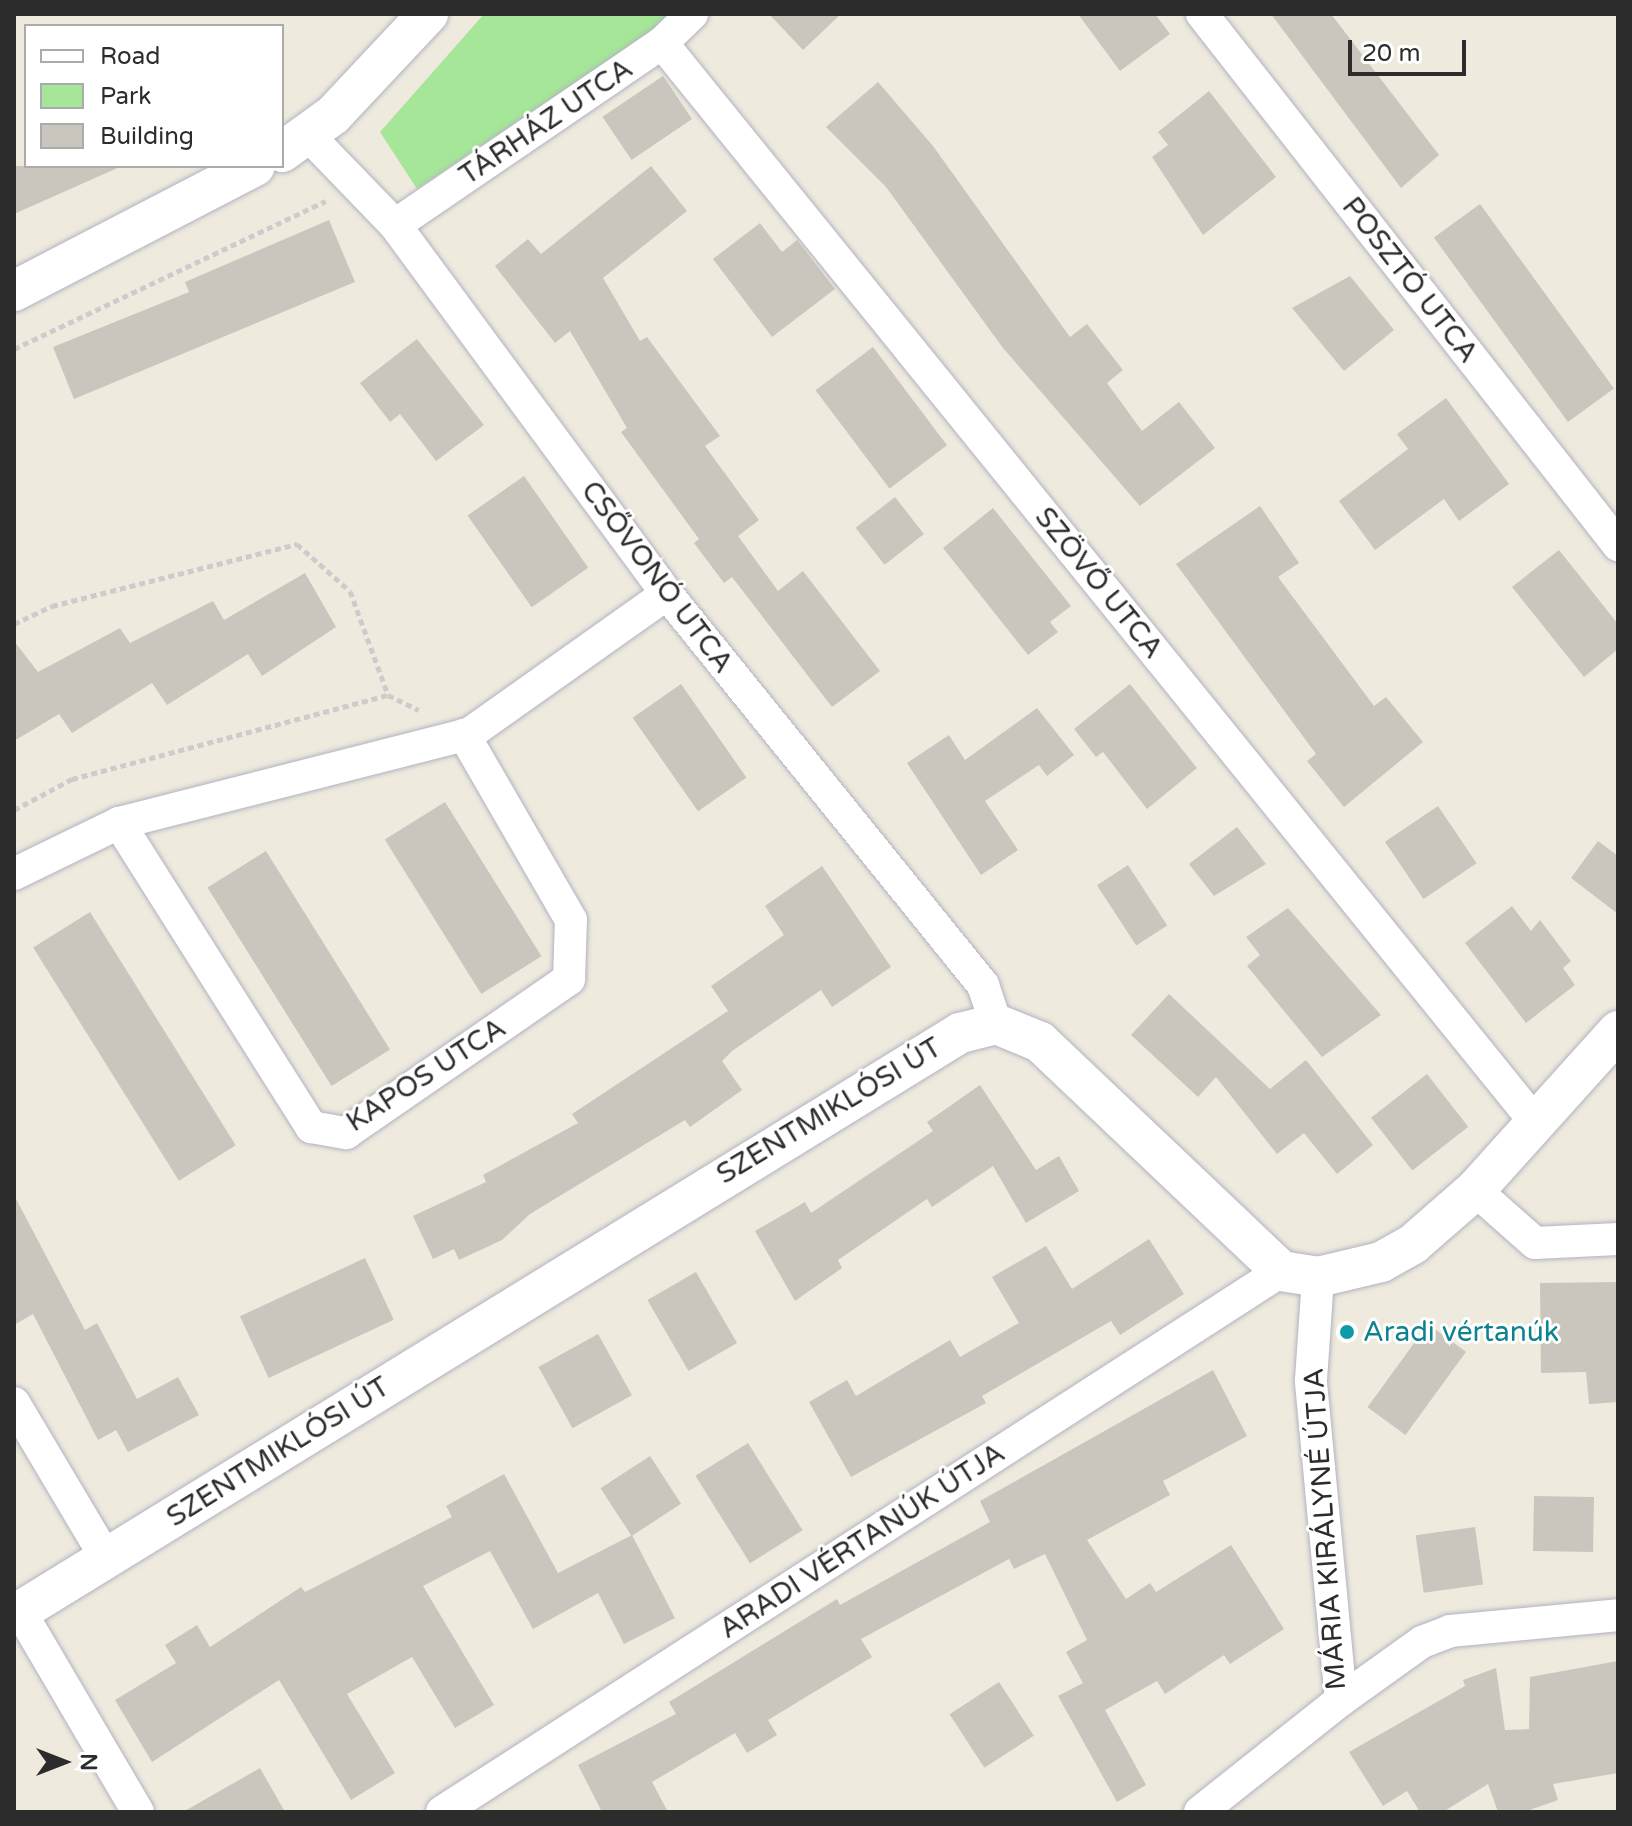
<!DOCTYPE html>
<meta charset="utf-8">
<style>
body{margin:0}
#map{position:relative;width:1632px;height:1826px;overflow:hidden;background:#eeeade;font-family:"Varela Round",sans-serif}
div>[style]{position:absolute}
.green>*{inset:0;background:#a6e698}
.building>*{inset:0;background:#cac6bd;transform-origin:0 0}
.path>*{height:5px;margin-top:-2.5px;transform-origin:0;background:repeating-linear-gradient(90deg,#ccc 0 6px,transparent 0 10px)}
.roads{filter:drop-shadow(0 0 2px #b2b2c0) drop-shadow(0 0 2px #b2b2c0)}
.minor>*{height:32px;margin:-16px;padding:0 16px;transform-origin:16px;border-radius:16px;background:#fff}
.tertiary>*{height:40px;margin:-20px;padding:0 20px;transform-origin:20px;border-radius:20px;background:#fff}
.dots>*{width:22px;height:22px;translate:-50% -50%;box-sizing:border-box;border:4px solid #fff;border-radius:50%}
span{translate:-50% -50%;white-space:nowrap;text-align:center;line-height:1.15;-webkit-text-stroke:6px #fff;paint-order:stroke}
.street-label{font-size:28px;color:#2c2c2c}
.culture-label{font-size:28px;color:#0d838f}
.left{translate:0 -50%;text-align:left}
.frame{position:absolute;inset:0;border:16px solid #2c2c2c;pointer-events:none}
.legend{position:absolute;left:24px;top:24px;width:260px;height:144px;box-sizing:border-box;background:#fff;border:2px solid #ababab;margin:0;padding:10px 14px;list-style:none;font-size:24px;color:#2c2c2c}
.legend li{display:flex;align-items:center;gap:16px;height:40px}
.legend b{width:40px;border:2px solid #ababab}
.north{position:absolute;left:24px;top:1722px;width:80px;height:80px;-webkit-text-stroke:6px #fff;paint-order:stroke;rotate:90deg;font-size:22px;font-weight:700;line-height:32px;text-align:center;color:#2c2c2c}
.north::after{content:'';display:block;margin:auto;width:28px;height:36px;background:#2c2c2c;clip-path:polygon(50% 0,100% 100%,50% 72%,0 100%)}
.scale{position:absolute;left:1348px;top:40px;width:118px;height:36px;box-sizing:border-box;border:4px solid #2c2c2c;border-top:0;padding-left:10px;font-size:24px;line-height:28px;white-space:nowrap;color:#2c2c2c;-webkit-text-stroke:6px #fff;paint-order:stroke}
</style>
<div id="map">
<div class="green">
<div style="clip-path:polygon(484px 14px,677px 14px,417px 189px,380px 132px)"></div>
</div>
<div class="building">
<div style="clip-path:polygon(769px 14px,841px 14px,803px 50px)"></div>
<div style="clip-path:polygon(1078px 14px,1155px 14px,1170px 34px,1120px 71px)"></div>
<div style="clip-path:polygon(1271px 14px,1331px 14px,1439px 155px,1401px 188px)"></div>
<div style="left:663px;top:76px;width:52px;height:73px;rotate:56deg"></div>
<div style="clip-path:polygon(878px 82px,933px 146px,1070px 337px,1087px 324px,1123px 370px,1107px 383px,1142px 431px,1179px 402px,1215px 448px,1140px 506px,1003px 348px,886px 187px,826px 127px)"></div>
<div style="clip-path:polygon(1209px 91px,1276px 177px,1203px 235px,1152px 157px,1168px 145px,1158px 132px)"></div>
<div style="clip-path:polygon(14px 166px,122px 166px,14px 214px)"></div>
<div style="clip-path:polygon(651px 166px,687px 211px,603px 278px,640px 341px,647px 337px,720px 436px,705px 446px,759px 520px,738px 536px,778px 591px,803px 571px,880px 671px,832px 707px,732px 577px,724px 583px,694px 543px,699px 539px,621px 432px,627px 428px,570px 331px,555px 343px,495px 266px,528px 239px,541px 254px)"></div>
<div style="left:1480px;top:204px;width:228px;height:57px;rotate:54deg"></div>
<div style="clip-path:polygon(329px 220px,355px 282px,74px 399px,53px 347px,189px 292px,185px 282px)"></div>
<div style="clip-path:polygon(760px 223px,782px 252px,797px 240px,835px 289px,772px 337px,713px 259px)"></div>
<div style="clip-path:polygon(1350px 276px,1394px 330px,1344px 371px,1292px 308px)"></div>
<div style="clip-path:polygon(417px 339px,484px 425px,436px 461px,400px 414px,390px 422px,360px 383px)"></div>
<div style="left:873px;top:347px;width:123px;height:72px;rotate:53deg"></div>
<div style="clip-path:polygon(1446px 398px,1509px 484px,1459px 521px,1444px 499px,1375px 550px,1339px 501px,1408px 449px,1397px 434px)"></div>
<div style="left:524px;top:476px;width:112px;height:69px;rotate:55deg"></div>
<div style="left:895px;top:497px;width:47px;height:50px;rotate:52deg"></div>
<div style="clip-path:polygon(1260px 506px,1299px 563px,1278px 577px,1374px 706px,1386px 697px,1423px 742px,1344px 807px,1307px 761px,1316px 754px,1176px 564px)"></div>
<div style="clip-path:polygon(993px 508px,1071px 606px,1050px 622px,1058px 632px,1028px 655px,943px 548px)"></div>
<div style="clip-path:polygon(1559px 550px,1618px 624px,1618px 649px,1584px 677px,1512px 587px)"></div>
<div style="clip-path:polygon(305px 573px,336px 627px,262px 676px,248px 654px,167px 705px,152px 683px,72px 733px,59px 714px,14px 741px,14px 641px,38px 672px,120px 628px,130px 643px,213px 601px,224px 620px)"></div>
<div style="left:681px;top:684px;width:114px;height:59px;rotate:55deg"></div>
<div style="clip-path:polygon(1130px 684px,1197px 768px,1147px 809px,1103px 752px,1096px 757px,1074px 729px)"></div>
<div style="clip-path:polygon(1037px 708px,1074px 755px,1047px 776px,1039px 765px,985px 801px,1018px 850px,981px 875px,907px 763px,949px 735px,965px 760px)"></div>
<div style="left:445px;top:802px;width:182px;height:71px;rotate:58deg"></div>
<div style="left:1438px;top:806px;width:69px;height:64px;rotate:56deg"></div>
<div style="clip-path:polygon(1237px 827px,1266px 864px,1214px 896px,1189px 864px)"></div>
<div style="clip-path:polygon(1598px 841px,1618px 856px,1618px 914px,1571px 878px)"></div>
<div style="left:266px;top:851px;width:234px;height:69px;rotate:58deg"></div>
<div style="left:1128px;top:865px;width:72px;height:37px;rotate:57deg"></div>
<div style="clip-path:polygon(822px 866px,891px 967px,832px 1007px,821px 990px,732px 1051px,722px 1061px,742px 1090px,690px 1127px,685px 1120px,530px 1214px,502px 1240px,459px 1260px,454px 1249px,433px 1259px,413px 1216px,486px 1182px,483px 1175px,578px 1123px,572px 1114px,728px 1011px,711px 986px,784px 935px,765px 906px)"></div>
<div style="clip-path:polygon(1512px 906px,1531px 931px,1540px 920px,1571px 961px,1563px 968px,1575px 985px,1526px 1023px,1465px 943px)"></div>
<div style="clip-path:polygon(1288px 908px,1381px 1015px,1322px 1057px,1247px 966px,1260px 955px,1246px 937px)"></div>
<div style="left:90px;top:912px;width:275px;height:67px;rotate:58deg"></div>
<div style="clip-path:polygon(1169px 994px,1270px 1089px,1306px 1060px,1373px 1145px,1337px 1174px,1304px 1133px,1277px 1154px,1216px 1077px,1198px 1097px,1131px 1035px)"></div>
<div style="left:1427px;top:1074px;width:67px;height:71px;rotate:52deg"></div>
<div style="clip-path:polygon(980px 1085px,1036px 1170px,1059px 1156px,1079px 1191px,1026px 1223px,993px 1166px,932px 1207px,927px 1199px,838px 1260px,842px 1268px,795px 1301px,755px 1231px,805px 1202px,811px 1213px,933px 1131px,927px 1122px)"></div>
<div style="clip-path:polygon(14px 1195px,85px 1330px,97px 1323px,137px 1399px,178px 1377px,199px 1415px,128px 1452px,116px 1430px,98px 1440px,33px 1314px,14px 1325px)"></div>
<div style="clip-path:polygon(1149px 1239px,1184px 1294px,1120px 1335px,1111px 1321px,982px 1396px,986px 1403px,851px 1477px,809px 1402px,847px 1380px,856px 1396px,950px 1340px,960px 1357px,1019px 1323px,992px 1277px,1046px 1246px,1072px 1289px)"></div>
<div style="left:365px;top:1258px;width:68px;height:138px;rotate:65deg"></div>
<div style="left:696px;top:1272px;width:82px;height:56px;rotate:60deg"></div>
<div style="clip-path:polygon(1618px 1282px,1618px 1402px,1589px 1404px,1586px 1372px,1541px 1373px,1540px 1283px)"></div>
<div style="left:1428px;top:1324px;width:47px;height:103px;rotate:36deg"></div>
<div style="left:598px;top:1334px;width:70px;height:68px;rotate:61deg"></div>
<div style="clip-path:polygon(1213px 1370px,1247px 1436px,1163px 1481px,1170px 1495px,1087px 1540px,1126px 1599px,1150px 1583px,1156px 1592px,1231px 1545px,1284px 1629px,1230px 1664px,1224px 1655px,1165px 1694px,1157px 1681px,1105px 1710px,1146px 1785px,1117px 1802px,1058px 1696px,1083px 1683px,1066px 1652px,1087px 1640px,1045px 1554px,1014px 1569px,1009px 1559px,861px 1639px,872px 1657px,768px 1720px,777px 1735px,747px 1753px,735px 1733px,652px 1782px,668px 1812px,602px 1812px,578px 1765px,676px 1714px,669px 1702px,837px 1599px,840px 1605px,990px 1522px,980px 1501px)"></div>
<div style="left:748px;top:1443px;width:103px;height:62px;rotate:58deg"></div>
<div style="left:650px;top:1456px;width:57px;height:59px;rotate:57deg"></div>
<div style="clip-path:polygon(504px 1474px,558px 1573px,632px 1535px,675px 1618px,624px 1644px,598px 1593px,533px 1629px,490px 1551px,423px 1586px,494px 1705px,455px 1728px,412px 1657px,347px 1694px,395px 1773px,351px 1800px,279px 1680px,152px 1762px,115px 1700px,176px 1663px,165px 1645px,197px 1625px,210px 1647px,301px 1587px,305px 1592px,452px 1517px,446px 1506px)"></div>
<div style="left:1534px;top:1496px;width:60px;height:55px;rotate:1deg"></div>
<div style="left:1475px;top:1527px;width:58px;height:60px;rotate:82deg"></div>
<div style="clip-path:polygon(1618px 1661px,1618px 1773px,1553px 1784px,1558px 1800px,1524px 1812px,1498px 1812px,1488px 1784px,1443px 1812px,1420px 1812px,1407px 1791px,1383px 1806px,1349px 1752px,1465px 1686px,1463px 1680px,1496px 1668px,1505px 1730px,1529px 1729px,1530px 1677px)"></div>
<div style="left:999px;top:1682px;width:64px;height:59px;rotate:57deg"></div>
<div style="clip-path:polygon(260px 1768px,285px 1812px,183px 1812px)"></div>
</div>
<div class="path">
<div style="left:14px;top:349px;width:345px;rotate:-25.4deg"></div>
<div style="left:14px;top:624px;width:42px;rotate:-25.3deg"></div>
<div style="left:52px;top:606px;width:253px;rotate:-14.2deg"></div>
<div style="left:297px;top:544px;width:71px;rotate:41.6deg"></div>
<div style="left:350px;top:591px;width:111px;rotate:69.9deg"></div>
<div style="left:14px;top:810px;width:66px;rotate:-28.1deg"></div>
<div style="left:72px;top:779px;width:327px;rotate:-14.9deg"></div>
<div style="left:388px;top:695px;width:34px;rotate:26deg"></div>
</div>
<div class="roads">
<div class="minor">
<div style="left:1202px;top:14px;width:675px;rotate:51.92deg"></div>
<div style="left:662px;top:43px;width:1389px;rotate:51.02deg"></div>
<div style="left:309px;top:136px;width:124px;rotate:46deg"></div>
<div style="left:395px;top:225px;width:458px;rotate:53.6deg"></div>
<div style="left:667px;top:594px;width:503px;rotate:51.06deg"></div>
<div style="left:983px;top:985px;width:41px;rotate:71.6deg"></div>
<div style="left:395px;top:225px;width:323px;rotate:-34.3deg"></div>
<div style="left:662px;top:43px;width:42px;rotate:-44deg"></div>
<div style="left:119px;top:823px;width:360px;rotate:57.7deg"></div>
<div style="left:311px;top:1127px;width:36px;rotate:10deg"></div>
<div style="left:346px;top:1133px;width:271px;rotate:-34.6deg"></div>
<div style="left:569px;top:979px;width:59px;rotate:-88.1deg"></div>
<div style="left:571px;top:920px;width:214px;rotate:-120deg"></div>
<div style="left:14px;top:874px;width:117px;rotate:-25.9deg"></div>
<div style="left:119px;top:823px;width:361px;rotate:-14.3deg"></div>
<div style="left:469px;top:734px;width:242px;rotate:-35.3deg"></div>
<div style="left:1475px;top:1190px;width:80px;rotate:41.5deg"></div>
<div style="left:1535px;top:1243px;width:83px;rotate:-2.8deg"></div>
<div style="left:14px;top:1403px;width:180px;rotate:59.3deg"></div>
<div style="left:20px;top:1611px;width:233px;rotate:59.6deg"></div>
<div style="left:1341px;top:1700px;width:100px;rotate:-35.6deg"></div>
<div style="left:1422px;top:1642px;width:30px;rotate:-21deg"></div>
<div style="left:1450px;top:1631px;width:169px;rotate:-5.4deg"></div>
<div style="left:442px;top:1812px;width:998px;rotate:-32.81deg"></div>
<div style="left:1200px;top:1812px;width:180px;rotate:-38.5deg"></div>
<div style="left:1341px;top:1700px;width:321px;rotate:-95.4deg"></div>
<div style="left:1311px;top:1380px;width:103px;rotate:-86.1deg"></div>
</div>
<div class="tertiary">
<div style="left:282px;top:152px;width:63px;rotate:-36deg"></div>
<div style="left:333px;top:115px;width:139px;rotate:-46.8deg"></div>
<div style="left:14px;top:291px;width:271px;rotate:-27.4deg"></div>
<div style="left:14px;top:1615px;width:1111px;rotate:-31.6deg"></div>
<div style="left:960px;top:1033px;width:37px;rotate:-14deg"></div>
<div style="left:996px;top:1024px;width:48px;rotate:22.2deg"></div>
<div style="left:1040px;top:1042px;width:332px;rotate:43.5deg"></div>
<div style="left:1281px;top:1271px;width:37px;rotate:9deg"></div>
<div style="left:1318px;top:1277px;width:65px;rotate:-13.4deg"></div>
<div style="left:1381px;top:1262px;width:37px;rotate:-29deg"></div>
<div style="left:1413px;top:1244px;width:82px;rotate:-41.1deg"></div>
<div style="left:1475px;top:1190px;width:214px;rotate:-48deg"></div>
</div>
</div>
<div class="dots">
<div style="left:1347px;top:1332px;background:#0f9aa8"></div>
</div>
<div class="street-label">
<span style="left:546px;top:122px;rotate:-34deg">TÁRHÁZ UTCA</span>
<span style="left:1410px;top:280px;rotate:52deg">POSZTÓ UTCA</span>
<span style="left:657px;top:577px;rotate:53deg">CSŐVONÓ UTCA</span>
<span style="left:1099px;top:583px;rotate:51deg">SZÖVŐ UTCA</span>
<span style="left:426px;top:1075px;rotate:-33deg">KAPOS UTCA</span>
<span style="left:829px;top:1111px;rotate:-31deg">SZENTMIKLÓSI ÚT</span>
<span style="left:278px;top:1452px;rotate:-32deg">SZENTMIKLÓSI ÚT</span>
<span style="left:1325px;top:1529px;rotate:-94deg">MÁRIA KIRÁLYNÉ ÚTJA</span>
<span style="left:862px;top:1541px;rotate:-33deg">ARADI VÉRTANÚK ÚTJA</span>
</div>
<div class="culture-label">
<span class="left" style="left:1363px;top:1332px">Aradi vértanúk</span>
</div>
<div class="frame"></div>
<ul class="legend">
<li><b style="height:10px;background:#fff"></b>Road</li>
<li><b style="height:22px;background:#a6e698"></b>Park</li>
<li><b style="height:22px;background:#cac6bd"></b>Building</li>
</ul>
<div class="north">N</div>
<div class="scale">20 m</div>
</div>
